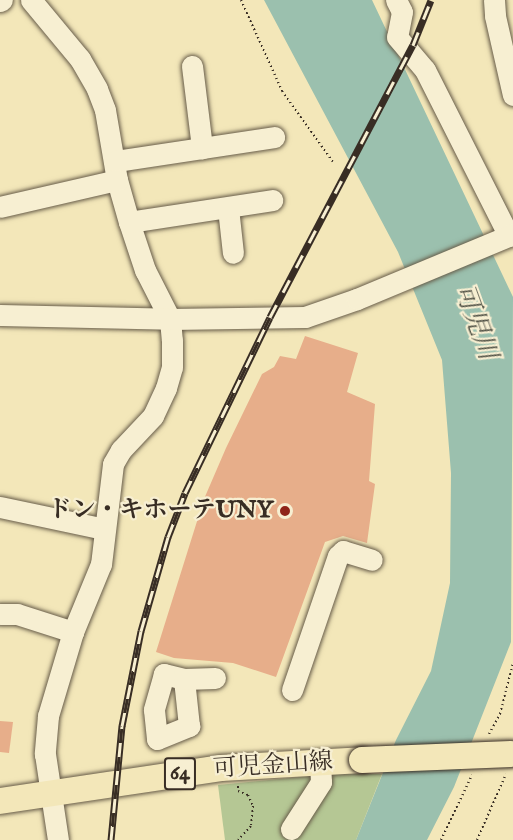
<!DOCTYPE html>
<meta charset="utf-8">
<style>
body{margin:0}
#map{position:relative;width:513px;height:840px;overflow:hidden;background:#f3e7b9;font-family:"IM FELL English","Noto Serif JP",serif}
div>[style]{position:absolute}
.green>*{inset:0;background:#b5c794}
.water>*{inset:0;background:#9bc0ae}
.building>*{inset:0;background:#e7ae8a}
.path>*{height:2px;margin-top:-1px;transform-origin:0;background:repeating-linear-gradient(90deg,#382d24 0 1.5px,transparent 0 4.5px)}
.roads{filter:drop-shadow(0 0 2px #675c49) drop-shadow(0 0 2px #675c49)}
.minor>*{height:21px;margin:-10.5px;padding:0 10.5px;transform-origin:10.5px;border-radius:10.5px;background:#f7efd2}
.major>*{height:26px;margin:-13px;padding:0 13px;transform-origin:13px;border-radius:13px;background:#f3e7b9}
.rail>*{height:7px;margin-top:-3.5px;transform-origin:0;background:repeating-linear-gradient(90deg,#f7efd2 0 14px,#382d24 0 28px);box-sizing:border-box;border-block:2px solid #382d24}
.bridges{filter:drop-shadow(0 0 2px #382d24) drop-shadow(0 0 2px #382d24)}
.major-bridge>*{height:26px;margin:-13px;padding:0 13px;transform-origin:13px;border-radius:13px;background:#f3e7b9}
.dots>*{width:16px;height:16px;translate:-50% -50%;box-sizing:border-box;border:3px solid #f7efd2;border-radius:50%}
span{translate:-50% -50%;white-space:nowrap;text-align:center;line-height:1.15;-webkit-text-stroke:4.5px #f7efd2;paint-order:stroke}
.shield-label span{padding:2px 4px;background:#f7efd2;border:2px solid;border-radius:4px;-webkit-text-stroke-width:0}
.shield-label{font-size:22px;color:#382d24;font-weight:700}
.poi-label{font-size:24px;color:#382d24;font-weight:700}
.right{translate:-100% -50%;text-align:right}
.street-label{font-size:24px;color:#382d24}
.water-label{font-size:26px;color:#515246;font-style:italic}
</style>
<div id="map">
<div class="green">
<div style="clip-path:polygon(331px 774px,382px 774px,356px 840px,225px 840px,218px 785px)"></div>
</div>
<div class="water">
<div style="clip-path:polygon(264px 0,372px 0,513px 297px,511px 642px,454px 787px,427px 840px,356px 840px,396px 740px,431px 671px,450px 583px,451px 473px,442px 360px,398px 252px)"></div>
</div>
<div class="building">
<div style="clip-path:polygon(305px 336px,358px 353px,347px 392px,375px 404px,369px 481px,375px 484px,367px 543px,343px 536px,325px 542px,276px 677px,233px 663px,174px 658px,156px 652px,204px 499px,226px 448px,262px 374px,274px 367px,280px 356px,296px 359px)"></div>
<div style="clip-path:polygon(0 721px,13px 722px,9px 753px,0 752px)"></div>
</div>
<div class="path">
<div style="left:241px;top:0;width:100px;rotate:65.7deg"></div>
<div style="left:282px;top:91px;width:87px;rotate:54.3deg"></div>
<div style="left:489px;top:734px;width:23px;rotate:-61deg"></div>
<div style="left:500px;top:714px;width:53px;rotate:-75.7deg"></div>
<div style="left:238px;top:786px;width:5px;rotate:90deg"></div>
<div style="left:238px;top:791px;width:11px;rotate:22deg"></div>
<div style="left:248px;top:795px;width:12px;rotate:66deg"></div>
<div style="left:253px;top:806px;width:20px;rotate:96deg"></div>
<div style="left:251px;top:826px;width:19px;rotate:133deg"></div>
<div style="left:441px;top:840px;width:72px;rotate:-64.5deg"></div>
<div style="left:477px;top:840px;width:72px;rotate:-66.3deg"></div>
</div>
<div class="roads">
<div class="minor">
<div style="left:31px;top:0;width:77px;rotate:50.3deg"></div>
<div style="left:80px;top:59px;width:34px;rotate:60deg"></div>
<div style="left:97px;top:89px;width:22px;rotate:69deg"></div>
<div style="left:105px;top:110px;width:71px;rotate:80.3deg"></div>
<div style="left:117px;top:180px;width:44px;rotate:74.1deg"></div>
<div style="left:129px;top:222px;width:51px;rotate:71.6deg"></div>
<div style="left:145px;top:270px;width:55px;rotate:63deg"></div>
<div style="left:170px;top:319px;width:21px;rotate:85deg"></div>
<div style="left:172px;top:340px;width:27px;rotate:90deg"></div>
<div style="left:172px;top:367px;width:22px;rotate:106deg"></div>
<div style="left:166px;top:388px;width:31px;rotate:115deg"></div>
<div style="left:153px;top:416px;width:47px;rotate:133.3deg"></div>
<div style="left:121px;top:450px;width:16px;rotate:120deg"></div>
<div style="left:113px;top:464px;width:101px;rotate:96.8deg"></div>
<div style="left:101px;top:564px;width:74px;rotate:112.4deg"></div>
<div style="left:73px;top:632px;width:88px;rotate:106.6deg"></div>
<div style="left:48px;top:716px;width:38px;rotate:95deg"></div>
<div style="left:45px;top:754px;width:87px;rotate:81.4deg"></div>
<div style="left:396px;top:0;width:13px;rotate:63deg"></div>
<div style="left:402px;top:12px;width:25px;rotate:101deg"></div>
<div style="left:397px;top:37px;width:43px;rotate:49.7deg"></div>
<div style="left:425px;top:70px;width:186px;rotate:63.2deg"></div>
<div style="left:494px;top:0;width:16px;rotate:86deg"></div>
<div style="left:495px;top:16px;width:81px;rotate:77.2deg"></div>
<div style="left:0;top:1px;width:2px;rotate:-27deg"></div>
<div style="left:192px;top:66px;width:83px;rotate:83deg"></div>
<div style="left:116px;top:161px;width:160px;rotate:-8.6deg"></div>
<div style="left:0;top:207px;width:120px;rotate:-13deg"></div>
<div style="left:228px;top:208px;width:45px;rotate:83.7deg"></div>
<div style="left:129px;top:222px;width:145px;rotate:-8.7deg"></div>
<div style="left:0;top:315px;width:170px;rotate:1.3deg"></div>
<div style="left:170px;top:319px;width:135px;rotate:-0.8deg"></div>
<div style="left:305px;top:317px;width:55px;rotate:-19.1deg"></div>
<div style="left:357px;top:299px;width:169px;rotate:-22.6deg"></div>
<div style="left:0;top:507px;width:106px;rotate:11.9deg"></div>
<div style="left:0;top:614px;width:17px"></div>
<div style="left:17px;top:614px;width:59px;rotate:17.8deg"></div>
<div style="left:184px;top:679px;width:21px;rotate:-166deg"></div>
<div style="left:164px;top:674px;width:37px;rotate:106deg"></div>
<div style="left:154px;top:710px;width:29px;rotate:84deg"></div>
<div style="left:157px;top:739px;width:35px;rotate:-22deg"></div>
<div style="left:189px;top:726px;width:47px;rotate:-96.1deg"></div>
<div style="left:184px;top:679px;width:31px;rotate:-2deg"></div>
<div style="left:292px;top:690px;width:142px;rotate:-71.1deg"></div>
<div style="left:338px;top:556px;width:7px;rotate:-45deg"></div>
<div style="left:343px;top:551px;width:30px;rotate:17deg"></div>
<div style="left:291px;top:829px;width:56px;rotate:-57.4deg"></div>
<div style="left:321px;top:782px;width:20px;rotate:-93deg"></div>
</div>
<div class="major">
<div style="left:0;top:801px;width:223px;rotate:-8.5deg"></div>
<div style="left:221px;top:768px;width:141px;rotate:-3.2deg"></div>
</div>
</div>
<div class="rail">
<div style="left:111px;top:840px;width:115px;rotate:-84.5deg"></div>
<div style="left:122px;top:726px;width:97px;rotate:-78.7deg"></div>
<div style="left:141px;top:631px;width:98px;rotate:-74deg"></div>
<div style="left:168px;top:537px;width:47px;rotate:-68.9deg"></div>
<div style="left:185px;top:493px;width:195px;rotate:-64.2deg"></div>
<div style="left:270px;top:317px;width:307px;rotate:-62.3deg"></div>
<div style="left:413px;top:45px;width:48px;rotate:-68.2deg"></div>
</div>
<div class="bridges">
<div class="major-bridge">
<div style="left:362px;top:760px;width:149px;rotate:-2.3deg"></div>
</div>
</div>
<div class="dots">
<div style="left:285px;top:511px;background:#8f2418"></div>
</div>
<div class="shield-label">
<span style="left:180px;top:774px">64</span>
</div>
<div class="poi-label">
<span class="right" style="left:273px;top:511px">ドン・キホーテUNY</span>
</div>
<div class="street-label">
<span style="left:273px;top:766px;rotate:-4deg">可児金山線</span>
</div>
<div class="water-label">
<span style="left:475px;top:322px;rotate:70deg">可児川</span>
</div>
</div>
